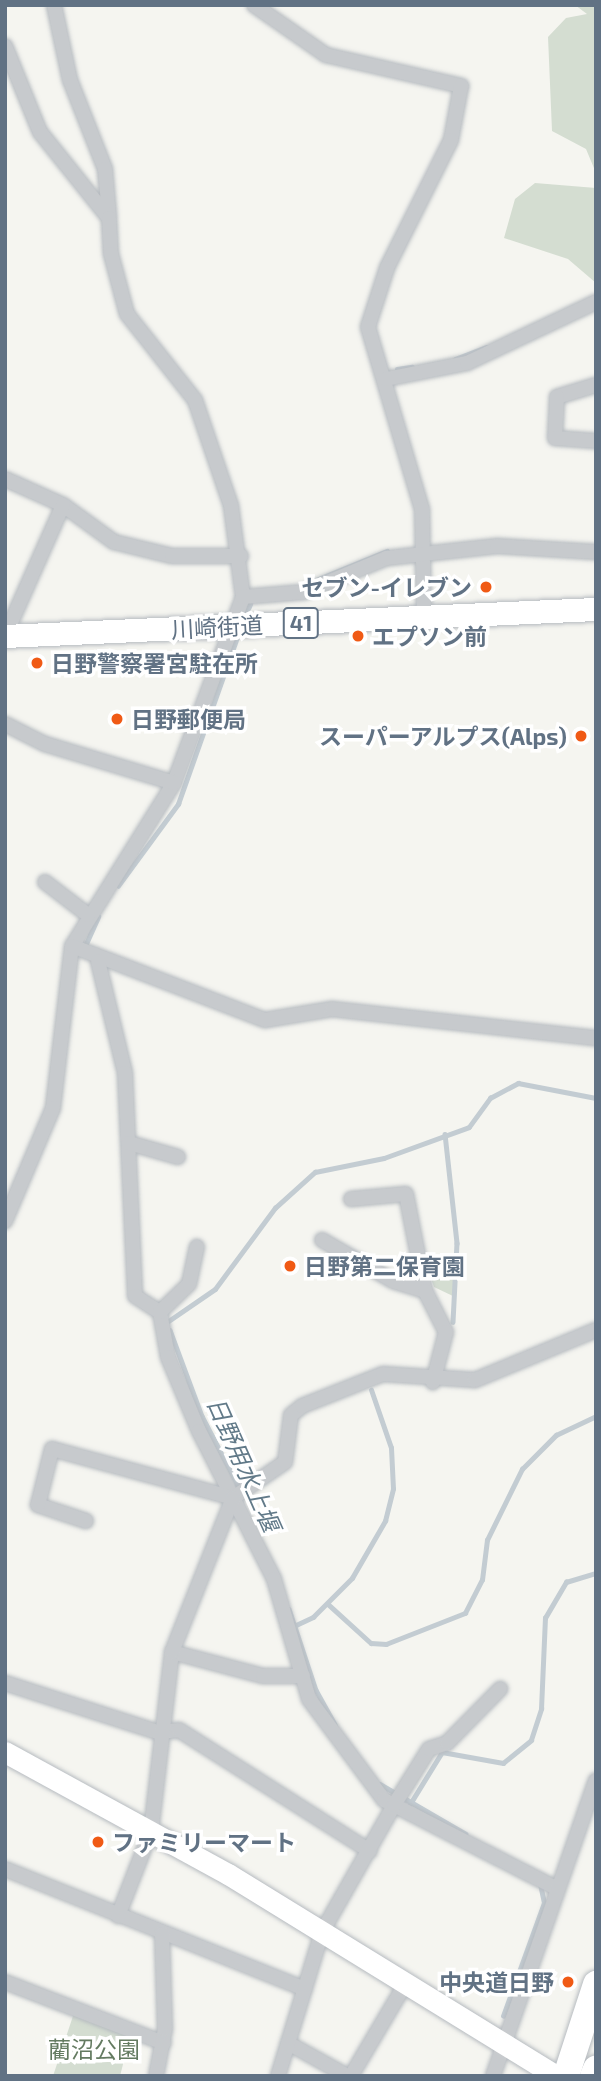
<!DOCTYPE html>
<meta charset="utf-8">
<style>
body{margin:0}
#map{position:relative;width:601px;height:2081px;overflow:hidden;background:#f5f5f0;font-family:"Exo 2","Noto Sans JP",sans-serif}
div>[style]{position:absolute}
.green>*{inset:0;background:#d4ddd1}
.stream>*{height:4.5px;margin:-2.25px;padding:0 2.25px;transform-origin:2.25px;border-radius:2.25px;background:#c3ccd2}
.roads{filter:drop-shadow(0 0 2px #b6bbc0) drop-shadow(0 0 2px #b6bbc0)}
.street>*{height:14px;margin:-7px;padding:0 7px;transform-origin:7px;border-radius:7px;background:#c7cacd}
.secondary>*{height:21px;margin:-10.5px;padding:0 10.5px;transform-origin:10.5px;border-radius:10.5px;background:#fff}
.primary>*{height:23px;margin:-11.5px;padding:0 11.5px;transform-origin:11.5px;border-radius:11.5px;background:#fff}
.highway>*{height:26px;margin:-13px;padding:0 13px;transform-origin:13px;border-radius:13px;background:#fff}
.dots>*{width:19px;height:19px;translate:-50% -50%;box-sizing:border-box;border:4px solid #fff;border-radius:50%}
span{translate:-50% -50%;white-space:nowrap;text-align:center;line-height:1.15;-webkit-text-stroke:7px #fff;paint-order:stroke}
.shield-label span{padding:2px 5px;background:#fff;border:2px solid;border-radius:5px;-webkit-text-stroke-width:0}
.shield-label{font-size:21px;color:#617284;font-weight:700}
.poi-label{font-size:23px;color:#617284;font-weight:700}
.right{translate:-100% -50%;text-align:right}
.left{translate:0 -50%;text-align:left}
.street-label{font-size:23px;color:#617284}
.park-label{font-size:23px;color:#647b61}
.water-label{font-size:24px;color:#627a89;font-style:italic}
.frame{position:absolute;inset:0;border:7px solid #617284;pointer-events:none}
</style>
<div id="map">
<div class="green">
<div style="clip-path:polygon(575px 5px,596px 5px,596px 173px,586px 149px,552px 131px,548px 37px,566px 18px,587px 14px)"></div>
<div style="clip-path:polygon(535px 183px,596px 188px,596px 283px,568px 259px,504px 238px,515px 199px)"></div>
<div style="clip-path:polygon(455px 1256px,455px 1297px,434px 1287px,424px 1259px)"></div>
<div style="clip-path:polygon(75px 2010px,131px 2033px,120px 2076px,53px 2076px)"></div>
</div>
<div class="stream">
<div style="left:455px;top:359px;width:33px;rotate:-21deg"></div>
<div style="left:397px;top:369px;width:15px;rotate:-8deg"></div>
<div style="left:311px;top:582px;width:82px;rotate:-22.2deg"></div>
<div style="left:245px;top:616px;width:13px;rotate:-67deg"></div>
<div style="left:118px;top:886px;width:102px;rotate:-53.8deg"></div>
<div style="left:178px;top:804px;width:177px;rotate:-70.5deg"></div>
<div style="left:86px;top:944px;width:30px;rotate:-66deg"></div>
<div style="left:445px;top:1134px;width:110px;rotate:83.7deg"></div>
<div style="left:457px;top:1243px;width:79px;rotate:92.9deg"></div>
<div style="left:167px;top:1322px;width:58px;rotate:-34.5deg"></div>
<div style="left:215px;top:1289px;width:101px;rotate:-53.5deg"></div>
<div style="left:275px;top:1208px;width:54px;rotate:-42deg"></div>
<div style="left:315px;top:1172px;width:70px;rotate:-11.5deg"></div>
<div style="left:384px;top:1158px;width:90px;rotate:-20deg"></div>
<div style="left:469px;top:1127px;width:36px;rotate:-54deg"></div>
<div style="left:490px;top:1098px;width:32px;rotate:-28deg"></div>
<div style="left:518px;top:1083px;width:79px;rotate:10.9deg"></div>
<div style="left:170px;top:1330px;width:92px;rotate:69.6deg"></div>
<div style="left:202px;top:1416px;width:85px;rotate:62.5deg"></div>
<div style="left:328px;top:1604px;width:58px;rotate:42.2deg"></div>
<div style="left:371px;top:1643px;width:15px;rotate:4deg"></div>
<div style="left:386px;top:1644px;width:85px;rotate:-21.4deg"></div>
<div style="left:465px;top:1613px;width:37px;rotate:-63deg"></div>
<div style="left:482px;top:1580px;width:40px;rotate:-82.9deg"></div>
<div style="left:487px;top:1540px;width:79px;rotate:-63.8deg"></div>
<div style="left:522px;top:1469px;width:48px;rotate:-45deg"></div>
<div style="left:556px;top:1435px;width:44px;rotate:-25.4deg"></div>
<div style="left:289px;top:1609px;width:85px;rotate:71.6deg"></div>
<div style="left:316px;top:1690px;width:39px;rotate:61deg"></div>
<div style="left:296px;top:1625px;width:19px;rotate:-25deg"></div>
<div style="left:313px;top:1617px;width:55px;rotate:-45deg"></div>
<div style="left:352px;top:1578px;width:66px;rotate:-59.9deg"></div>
<div style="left:385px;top:1521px;width:33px;rotate:-76deg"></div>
<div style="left:393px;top:1489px;width:41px;rotate:-92.8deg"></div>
<div style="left:391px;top:1448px;width:61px;rotate:-109deg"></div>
<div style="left:380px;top:1784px;width:99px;rotate:30.2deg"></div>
<div style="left:410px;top:1804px;width:61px;rotate:-58.4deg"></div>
<div style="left:442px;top:1752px;width:62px;rotate:10.2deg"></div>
<div style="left:503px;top:1763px;width:36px;rotate:-39deg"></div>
<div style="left:531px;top:1740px;width:33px;rotate:-72deg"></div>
<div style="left:541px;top:1709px;width:91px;rotate:-87.5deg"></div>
<div style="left:545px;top:1618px;width:42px;rotate:-59.7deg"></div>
<div style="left:566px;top:1582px;width:31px;rotate:-17deg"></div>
<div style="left:503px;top:2016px;width:120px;rotate:-70.1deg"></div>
<div style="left:544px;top:1903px;width:19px;rotate:-102deg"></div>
</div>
<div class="roads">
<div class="street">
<div style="left:54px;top:5px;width:77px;rotate:78deg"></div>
<div style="left:70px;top:80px;width:96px;rotate:68.5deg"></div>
<div style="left:105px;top:169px;width:47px;rotate:85.1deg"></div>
<div style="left:254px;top:5px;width:88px;rotate:34.8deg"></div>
<div style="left:326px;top:55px;width:139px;rotate:12.9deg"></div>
<div style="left:461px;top:86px;width:55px;rotate:100.5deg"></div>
<div style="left:451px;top:140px;width:143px;rotate:116.6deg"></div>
<div style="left:387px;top:268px;width:62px;rotate:107.9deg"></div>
<div style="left:368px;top:327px;width:190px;rotate:73.5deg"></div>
<div style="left:422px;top:509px;width:107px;rotate:88.9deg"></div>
<div style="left:5px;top:46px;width:93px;rotate:67.9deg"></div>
<div style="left:40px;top:132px;width:110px;rotate:51.3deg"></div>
<div style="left:109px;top:218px;width:36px;rotate:87deg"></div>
<div style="left:111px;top:254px;width:62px;rotate:75.1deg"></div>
<div style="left:127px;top:314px;width:110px;rotate:51.7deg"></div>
<div style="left:195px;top:400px;width:112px;rotate:71.2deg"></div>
<div style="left:231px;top:506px;width:92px;rotate:82.5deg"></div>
<div style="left:243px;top:597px;width:198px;rotate:110.4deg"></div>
<div style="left:174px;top:783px;width:192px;rotate:122deg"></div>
<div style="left:72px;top:946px;width:163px;rotate:96.7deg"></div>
<div style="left:53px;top:1108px;width:123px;rotate:113deg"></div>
<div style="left:386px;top:379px;width:83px;rotate:-11.2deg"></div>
<div style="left:467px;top:363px;width:143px;rotate:-25.3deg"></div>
<div style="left:596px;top:385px;width:41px;rotate:162.9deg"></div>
<div style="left:557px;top:397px;width:41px;rotate:92.8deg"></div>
<div style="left:555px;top:438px;width:41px;rotate:4.2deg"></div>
<div style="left:5px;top:479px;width:64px;rotate:24.1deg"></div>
<div style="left:63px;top:505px;width:63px;rotate:36deg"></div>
<div style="left:114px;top:542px;width:60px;rotate:13.6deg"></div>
<div style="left:172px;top:556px;width:69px"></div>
<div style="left:243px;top:597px;width:61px;rotate:-4.7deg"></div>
<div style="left:304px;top:592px;width:90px;rotate:-22.3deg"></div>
<div style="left:387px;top:558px;width:111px;rotate:-6.2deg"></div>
<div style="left:497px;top:546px;width:99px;rotate:3.5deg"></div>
<div style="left:5px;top:636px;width:143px;rotate:-66.1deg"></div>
<div style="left:5px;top:724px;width:45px;rotate:26.6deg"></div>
<div style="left:45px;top:744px;width:135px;rotate:16.8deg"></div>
<div style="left:45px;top:882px;width:54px;rotate:37.5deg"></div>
<div style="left:72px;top:946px;width:207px;rotate:21deg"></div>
<div style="left:265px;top:1020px;width:68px;rotate:-9.3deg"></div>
<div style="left:332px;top:1009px;width:266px;rotate:6.3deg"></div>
<div style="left:98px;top:961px;width:115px;rotate:76.4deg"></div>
<div style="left:125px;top:1073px;width:223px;rotate:87.4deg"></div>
<div style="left:135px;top:1296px;width:30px;rotate:33deg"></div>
<div style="left:160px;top:1312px;width:46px;rotate:79.9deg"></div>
<div style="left:168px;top:1357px;width:80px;rotate:67.3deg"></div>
<div style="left:199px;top:1431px;width:166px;rotate:63.1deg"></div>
<div style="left:274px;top:1579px;width:125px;rotate:73.7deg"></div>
<div style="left:309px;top:1699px;width:126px;rotate:53.4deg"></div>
<div style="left:384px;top:1800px;width:193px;rotate:27.1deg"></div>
<div style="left:129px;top:1143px;width:51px;rotate:15.9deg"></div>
<div style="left:351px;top:1199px;width:55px;rotate:-5.2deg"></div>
<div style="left:406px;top:1194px;width:99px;rotate:78.9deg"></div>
<div style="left:322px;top:1240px;width:82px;rotate:30deg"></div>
<div style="left:393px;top:1281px;width:34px;rotate:17deg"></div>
<div style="left:425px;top:1291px;width:46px;rotate:62.9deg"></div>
<div style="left:446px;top:1332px;width:52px;rotate:104.6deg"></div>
<div style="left:160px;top:1312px;width:40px;rotate:-44deg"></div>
<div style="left:189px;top:1284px;width:38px;rotate:-78deg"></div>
<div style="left:86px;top:1521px;width:51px;rotate:-161.6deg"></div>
<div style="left:38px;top:1505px;width:58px;rotate:-76deg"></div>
<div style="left:52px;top:1449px;width:188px;rotate:15.1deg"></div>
<div style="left:233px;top:1498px;width:63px;rotate:-34.7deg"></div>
<div style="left:285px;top:1462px;width:47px;rotate:-82.7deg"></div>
<div style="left:291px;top:1415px;width:14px;rotate:-39deg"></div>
<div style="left:302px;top:1406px;width:87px;rotate:-21.6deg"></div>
<div style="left:383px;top:1374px;width:92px;rotate:3.7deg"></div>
<div style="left:475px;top:1380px;width:131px;rotate:-22.5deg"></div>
<div style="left:172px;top:1652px;width:94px;rotate:14.8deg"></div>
<div style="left:263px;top:1676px;width:40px"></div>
<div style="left:5px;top:1683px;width:161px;rotate:17.8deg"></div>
<div style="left:158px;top:1732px;width:21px;rotate:-5deg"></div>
<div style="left:179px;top:1730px;width:226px;rotate:32.4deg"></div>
<div style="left:5px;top:1869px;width:323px;rotate:21.8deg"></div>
<div style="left:118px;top:1916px;width:91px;rotate:-68.8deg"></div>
<div style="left:151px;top:1831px;width:180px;rotate:-83.3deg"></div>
<div style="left:172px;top:1652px;width:166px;rotate:-68.4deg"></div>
<div style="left:5px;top:1982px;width:170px;rotate:21deg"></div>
<div style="left:288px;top:2043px;width:68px;rotate:29.2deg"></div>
<div style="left:156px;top:2076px;width:48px;rotate:-79.2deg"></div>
<div style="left:165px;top:2029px;width:95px;rotate:-91.8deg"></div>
<div style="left:278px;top:2076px;width:151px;rotate:-73deg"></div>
<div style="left:322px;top:1932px;width:146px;rotate:-60.4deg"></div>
<div style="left:394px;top:1805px;width:66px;rotate:-58deg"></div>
<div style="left:429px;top:1749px;width:19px;rotate:-18deg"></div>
<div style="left:447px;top:1743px;width:76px;rotate:-45.5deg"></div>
<div style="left:351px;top:2076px;width:108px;rotate:-59.4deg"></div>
<div style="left:493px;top:2076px;width:313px;rotate:-70.8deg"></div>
</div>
<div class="secondary">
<div style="left:5px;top:1752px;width:254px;rotate:28.7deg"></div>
<div style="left:228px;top:1874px;width:385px;rotate:31.6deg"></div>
</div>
<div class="primary">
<div style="left:5px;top:636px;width:592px;rotate:-2.62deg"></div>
</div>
<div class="highway">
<div style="left:566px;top:2076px;width:97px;rotate:-71.9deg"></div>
<div style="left:593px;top:2076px;width:8px;rotate:-67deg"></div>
</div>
</div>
<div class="dots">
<div style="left:486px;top:587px;background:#f05a15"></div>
<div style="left:358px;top:636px;background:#f05a15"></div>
<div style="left:37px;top:663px;background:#f05a15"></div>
<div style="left:117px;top:719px;background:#f05a15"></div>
<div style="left:581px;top:736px;background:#f05a15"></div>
<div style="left:290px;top:1266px;background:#f05a15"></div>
<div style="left:98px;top:1842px;background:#f05a15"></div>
<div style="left:568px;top:1982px;background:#f05a15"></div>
</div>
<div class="shield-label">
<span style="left:301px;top:623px">41</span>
</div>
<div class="poi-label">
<span class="right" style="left:472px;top:587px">セブン-イレブン</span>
<span class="left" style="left:372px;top:636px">エプソン前</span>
<span class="left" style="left:51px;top:663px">日野警察署宮駐在所</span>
<span class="left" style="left:131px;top:719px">日野郵便局</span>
<span class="right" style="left:567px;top:736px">スーパーアルプス(Alps)</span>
<span class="left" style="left:304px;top:1266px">日野第二保育園</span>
<span class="left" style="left:112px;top:1842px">ファミリーマート</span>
<span class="right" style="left:554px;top:1982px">中央道日野</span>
</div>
<div class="street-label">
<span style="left:217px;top:627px;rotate:-3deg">川崎街道</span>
</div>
<div class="park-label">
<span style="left:94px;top:2049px">藺沼公園</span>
</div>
<div class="water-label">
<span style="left:244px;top:1464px;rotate:66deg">日野用水上堰</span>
</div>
<div class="frame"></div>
</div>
